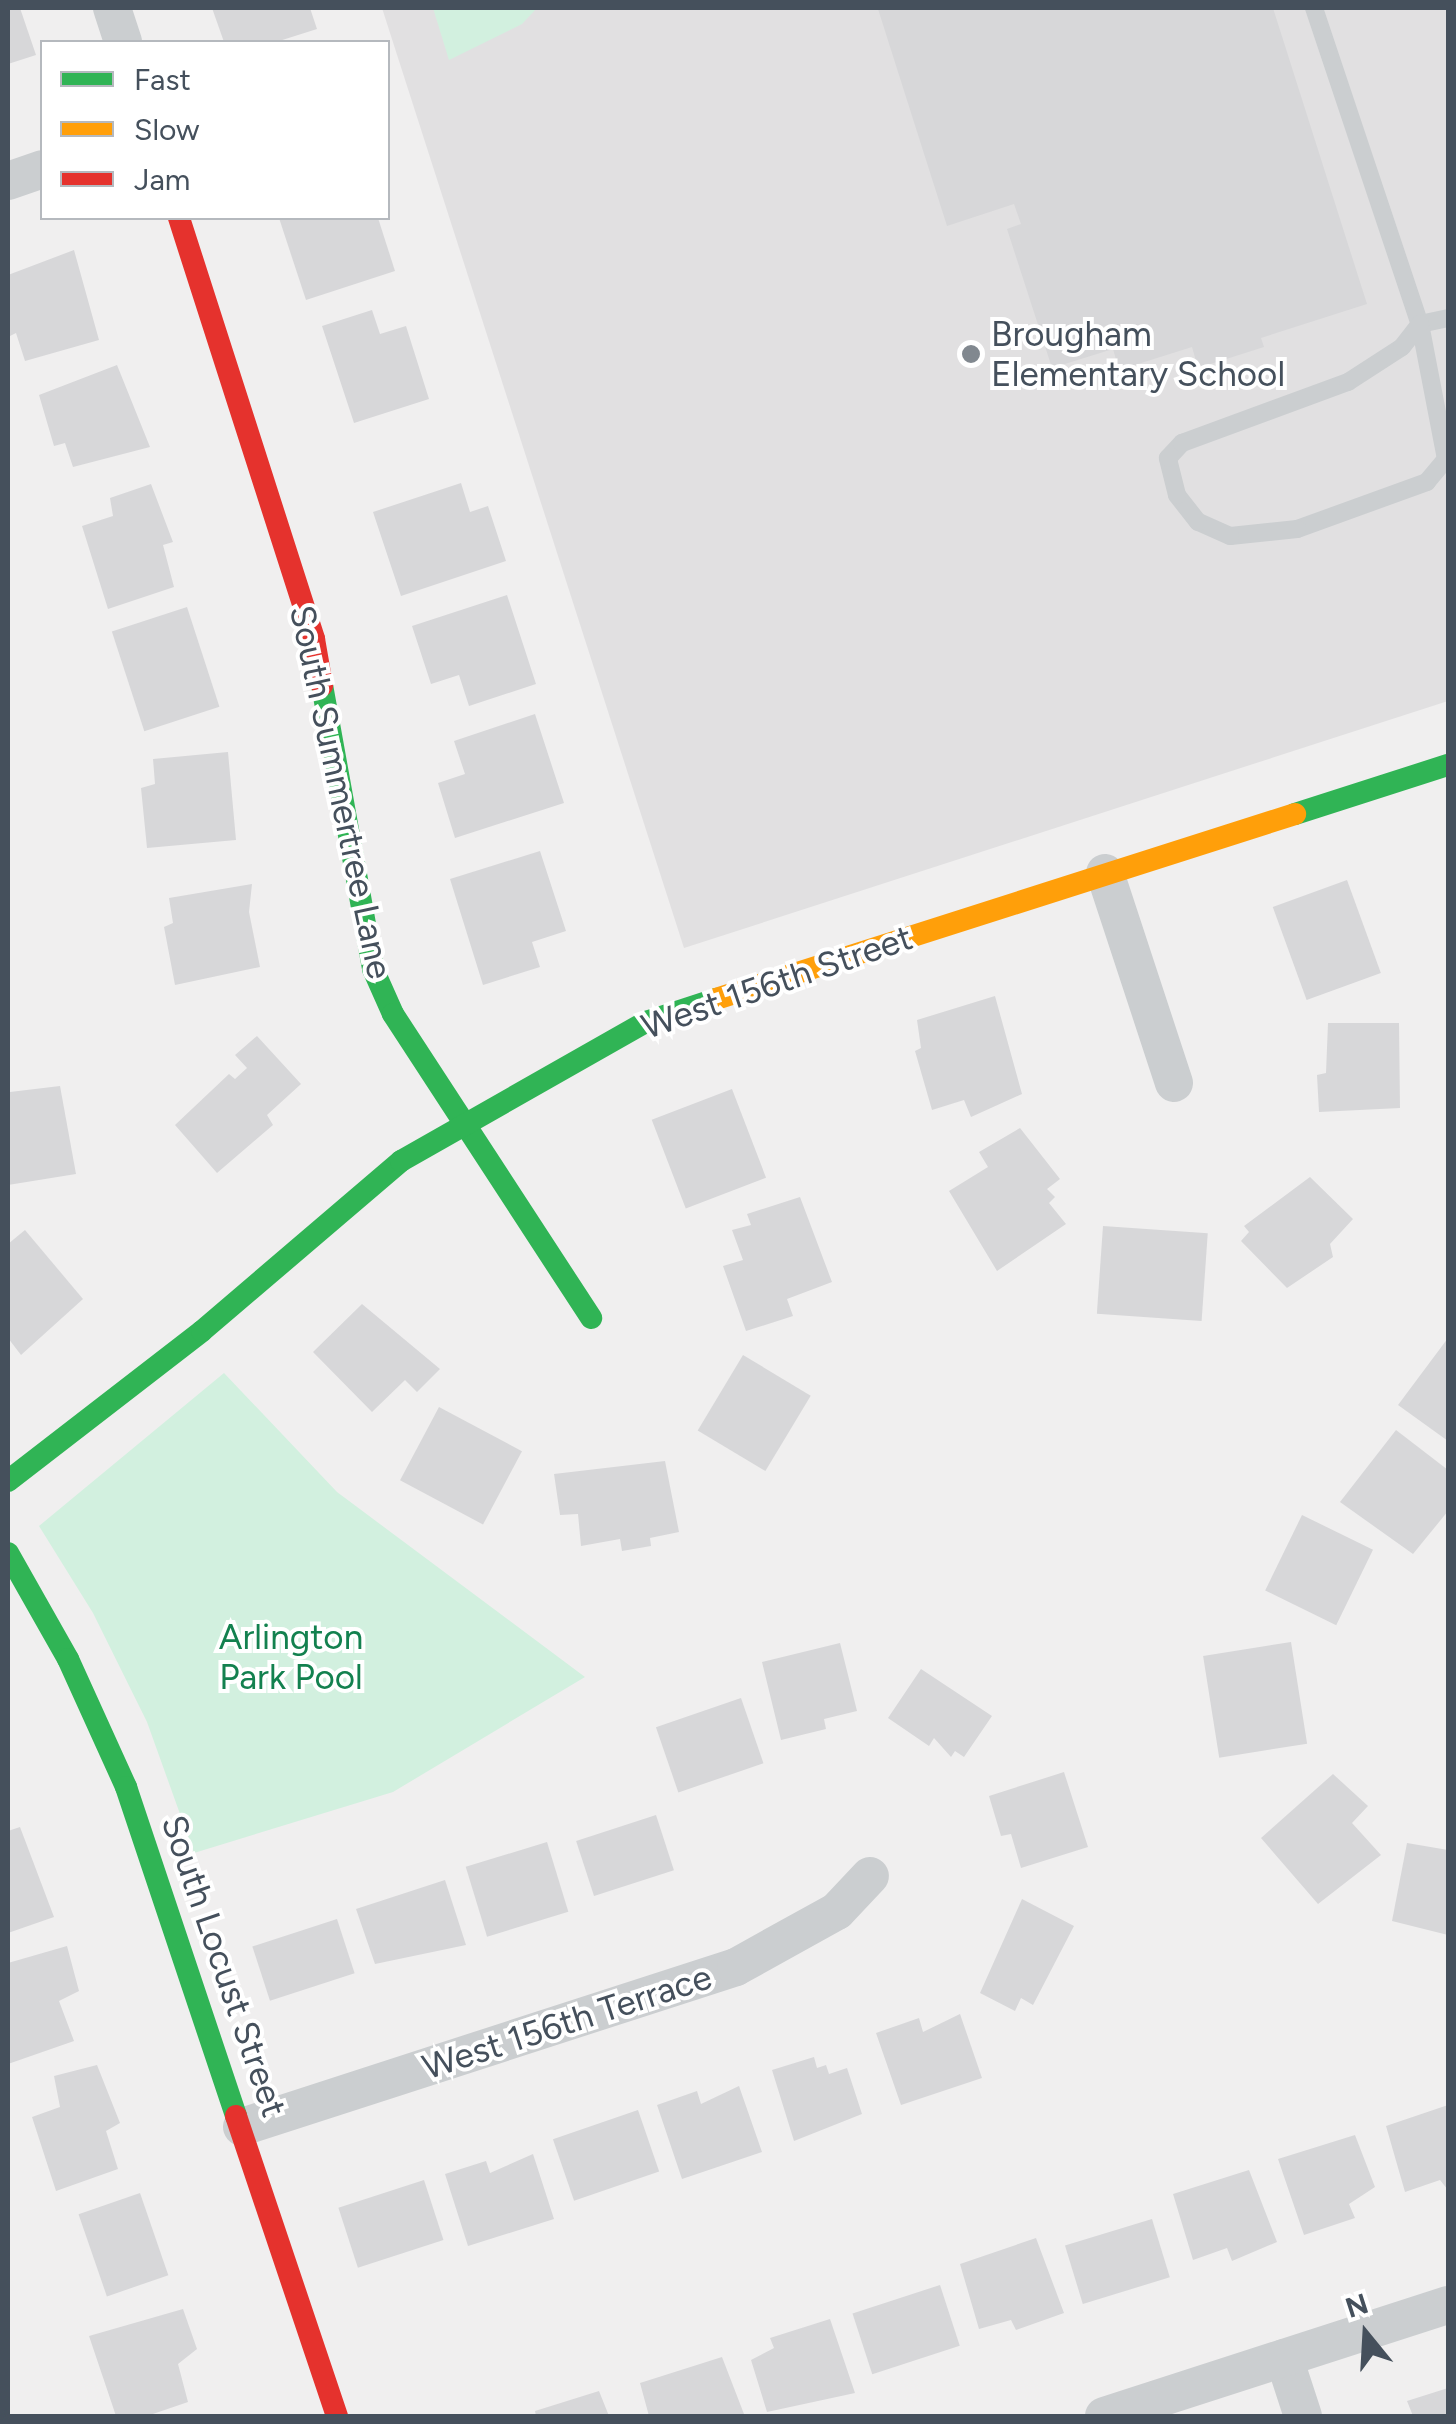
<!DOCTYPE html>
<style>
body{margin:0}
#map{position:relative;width:1456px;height:2424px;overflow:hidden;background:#f0efef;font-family:Figtree,sans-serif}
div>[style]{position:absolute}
.education>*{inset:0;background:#e1e0e1}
.green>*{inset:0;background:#d2f0df}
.building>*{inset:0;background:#d7d7d9;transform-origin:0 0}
.lane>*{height:18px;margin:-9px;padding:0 9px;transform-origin:9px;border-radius:9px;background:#cbced0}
.street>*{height:38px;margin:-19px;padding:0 19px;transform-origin:19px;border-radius:19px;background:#cbced0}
.fast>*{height:22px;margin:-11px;padding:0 11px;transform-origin:11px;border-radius:11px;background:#30b455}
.slow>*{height:22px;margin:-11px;padding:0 11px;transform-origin:11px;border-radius:11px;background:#ff9f0a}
.jam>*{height:22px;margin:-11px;padding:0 11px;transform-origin:11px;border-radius:11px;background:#e5322d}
.dots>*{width:28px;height:28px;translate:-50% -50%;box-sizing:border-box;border:5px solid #fff;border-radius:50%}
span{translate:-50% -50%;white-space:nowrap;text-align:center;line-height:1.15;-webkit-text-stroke:8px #fff;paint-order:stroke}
.poi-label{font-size:35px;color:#45505c}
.left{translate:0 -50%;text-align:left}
.street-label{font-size:35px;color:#45505c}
.park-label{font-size:35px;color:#13814f}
.frame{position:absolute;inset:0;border:10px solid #45505c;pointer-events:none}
.legend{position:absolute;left:40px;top:40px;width:350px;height:180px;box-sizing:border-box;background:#fff;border:2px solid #b5b9be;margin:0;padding:12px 18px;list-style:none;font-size:30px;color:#45505c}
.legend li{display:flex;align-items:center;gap:20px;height:50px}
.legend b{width:50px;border:2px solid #b5b9be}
.north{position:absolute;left:1316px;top:2284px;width:100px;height:100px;-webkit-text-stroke:8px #fff;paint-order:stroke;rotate:342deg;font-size:28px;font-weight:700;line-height:40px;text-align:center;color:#45505c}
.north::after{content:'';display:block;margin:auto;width:35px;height:45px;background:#45505c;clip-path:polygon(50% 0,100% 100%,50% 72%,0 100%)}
</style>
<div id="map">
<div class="education">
<div style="clip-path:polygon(382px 8px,1448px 8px,1448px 701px,684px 948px)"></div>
</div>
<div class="green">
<div style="clip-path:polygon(433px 8px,537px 8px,522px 24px,449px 60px)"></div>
<div style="clip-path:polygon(224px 1373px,337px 1492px,585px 1677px,393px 1792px,194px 1853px,147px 1722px,93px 1613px,39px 1526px)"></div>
</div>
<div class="building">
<div style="clip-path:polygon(8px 8px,20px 8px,36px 55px,8px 64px)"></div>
<div style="clip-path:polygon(212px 8px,310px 8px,317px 29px,276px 42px,224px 42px)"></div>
<div style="clip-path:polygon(866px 8px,1273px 8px,1367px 304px,1261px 338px,1264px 347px,1198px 368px,1192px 347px,1119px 370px,1113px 349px,1052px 368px,1007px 229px,1021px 224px,1014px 204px,947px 226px,878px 9px)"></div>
<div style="clip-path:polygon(279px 218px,378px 218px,395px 271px,306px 300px)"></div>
<div style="clip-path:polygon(74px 250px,99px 340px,25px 361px,16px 333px,8px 337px,8px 275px)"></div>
<div style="clip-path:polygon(372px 310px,380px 334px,406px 326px,429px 399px,354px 423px,322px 326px)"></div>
<div style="clip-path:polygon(117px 365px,150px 447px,73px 467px,65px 443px,54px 446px,39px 395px)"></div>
<div style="clip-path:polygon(461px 483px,470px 512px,488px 506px,506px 561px,401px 596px,373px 512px)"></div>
<div style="clip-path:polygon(151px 484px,173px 542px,163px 545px,174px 587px,108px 609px,82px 526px,113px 516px,110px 498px)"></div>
<div style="clip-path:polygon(507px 595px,536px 684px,469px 706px,459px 675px,431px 684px,412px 626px)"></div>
<div style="left:187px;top:607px;width:105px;height:79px;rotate:72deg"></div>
<div style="clip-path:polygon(535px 714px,564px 803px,455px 838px,438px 783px,465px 774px,454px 741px)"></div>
<div style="clip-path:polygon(228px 752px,236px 840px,147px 848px,141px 788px,155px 784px,153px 759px)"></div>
<div style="clip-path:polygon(540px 851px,566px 931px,532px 942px,540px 967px,483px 985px,450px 879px)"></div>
<div style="left:1347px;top:880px;width:99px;height:79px;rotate:70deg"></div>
<div style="clip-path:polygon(252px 884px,249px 912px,260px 967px,175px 985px,164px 927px,173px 923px,169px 898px)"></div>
<div style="clip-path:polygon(995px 996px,1022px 1094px,971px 1117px,964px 1100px,932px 1110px,915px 1051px,921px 1048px,917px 1020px)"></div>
<div style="clip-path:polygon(1328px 1023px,1399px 1023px,1400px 1108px,1319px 1112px,1317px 1075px,1326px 1073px)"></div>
<div style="clip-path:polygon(257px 1036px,301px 1084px,267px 1115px,273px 1125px,217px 1173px,175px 1125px,229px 1074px,235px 1079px,247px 1068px,235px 1055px)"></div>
<div style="clip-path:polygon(60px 1086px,76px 1174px,8px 1185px,10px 1092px)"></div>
<div style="left:732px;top:1089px;width:95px;height:86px;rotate:69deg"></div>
<div style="clip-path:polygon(1020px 1128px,1060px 1179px,1047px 1189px,1055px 1197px,1049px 1203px,1066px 1224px,997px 1271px,949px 1191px,988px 1167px,979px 1152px)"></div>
<div style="clip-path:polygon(1310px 1177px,1353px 1219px,1330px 1244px,1333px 1257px,1287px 1288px,1241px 1241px,1249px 1232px,1244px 1226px)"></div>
<div style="clip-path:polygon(800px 1197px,832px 1282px,787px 1299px,793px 1316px,746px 1331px,723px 1266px,743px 1260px,732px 1230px,751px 1225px,747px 1214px)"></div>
<div style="left:1103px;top:1226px;width:105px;height:88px;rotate:4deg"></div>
<div style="clip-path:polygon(25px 1230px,83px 1299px,21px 1355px,8px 1338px,8px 1244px)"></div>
<div style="clip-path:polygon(362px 1304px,440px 1369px,417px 1392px,405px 1380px,372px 1412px,313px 1352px)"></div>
<div style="clip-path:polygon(1448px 1338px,1448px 1441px,1398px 1405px)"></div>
<div style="left:743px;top:1355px;width:79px;height:88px;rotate:31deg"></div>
<div style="left:439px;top:1407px;width:94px;height:83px;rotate:28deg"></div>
<div style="clip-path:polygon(1396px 1430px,1448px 1470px,1448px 1511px,1413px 1554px,1340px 1502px)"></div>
<div style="clip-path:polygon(665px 1461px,679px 1532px,650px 1538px,651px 1546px,622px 1551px,620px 1539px,581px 1546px,578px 1514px,560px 1515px,554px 1474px)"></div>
<div style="left:1302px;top:1515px;width:79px;height:84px;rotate:26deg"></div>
<div style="left:1291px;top:1642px;width:103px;height:89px;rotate:81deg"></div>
<div style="clip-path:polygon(840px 1643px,857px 1711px,824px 1719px,826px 1729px,781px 1740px,762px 1662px)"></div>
<div style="clip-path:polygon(921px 1669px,992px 1716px,964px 1757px,955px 1751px,951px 1757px,934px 1738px,929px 1746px,888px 1718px)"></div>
<div style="left:741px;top:1698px;width:69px;height:90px;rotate:71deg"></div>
<div style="clip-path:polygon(1064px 1772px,1088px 1847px,1021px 1868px,1011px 1834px,1001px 1836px,989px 1796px)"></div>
<div style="clip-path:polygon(1333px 1774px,1368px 1806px,1352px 1823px,1381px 1855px,1318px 1904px,1261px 1838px)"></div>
<div style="left:656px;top:1815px;width:58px;height:84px;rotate:72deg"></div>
<div style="clip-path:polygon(20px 1827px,54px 1917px,8px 1933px,8px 1831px)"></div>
<div style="left:547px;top:1842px;width:73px;height:85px;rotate:73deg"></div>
<div style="clip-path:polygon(1407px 1843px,1448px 1850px,1448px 1935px,1392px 1921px)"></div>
<div style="clip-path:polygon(445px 1880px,466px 1945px,375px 1964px,356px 1909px)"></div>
<div style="clip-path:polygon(1022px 1899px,1074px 1926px,1033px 2005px,1021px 1998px,1015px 2011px,980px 1993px)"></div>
<div style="left:337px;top:1919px;width:57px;height:89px;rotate:72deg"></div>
<div style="clip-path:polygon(67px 1946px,79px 1991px,59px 2001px,74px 2041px,8px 2064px,8px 1963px)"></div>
<div style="clip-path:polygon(960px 2014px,982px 2078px,901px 2105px,876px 2033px,919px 2018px,923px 2032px)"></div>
<div style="clip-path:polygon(814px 2057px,817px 2068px,826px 2065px,829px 2074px,847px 2068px,862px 2114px,794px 2141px,772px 2070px)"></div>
<div style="clip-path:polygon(97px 2065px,120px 2123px,106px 2131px,118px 2169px,56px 2191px,32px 2117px,60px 2107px,54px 2076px)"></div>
<div style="clip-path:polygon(739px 2086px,762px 2152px,682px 2179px,657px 2105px,697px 2091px,701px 2104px)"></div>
<div style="clip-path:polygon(1448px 2105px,1448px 2190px,1440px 2180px,1405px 2192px,1386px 2126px)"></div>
<div style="left:638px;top:2110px;width:65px;height:90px;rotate:71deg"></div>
<div style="clip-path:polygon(1355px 2135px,1375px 2187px,1349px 2204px,1355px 2218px,1304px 2235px,1278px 2159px)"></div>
<div style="clip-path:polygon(533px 2154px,554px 2219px,468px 2246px,445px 2174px,486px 2161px,490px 2173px)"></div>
<div style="clip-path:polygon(1249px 2170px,1277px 2242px,1232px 2261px,1227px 2248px,1193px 2260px,1173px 2194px)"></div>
<div style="left:424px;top:2180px;width:63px;height:90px;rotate:72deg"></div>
<div style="left:140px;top:2193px;width:87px;height:65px;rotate:71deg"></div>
<div style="left:1152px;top:2219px;width:61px;height:91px;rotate:73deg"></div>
<div style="clip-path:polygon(1036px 2238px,1064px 2313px,1016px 2330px,1011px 2320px,979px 2329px,960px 2264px)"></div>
<div style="left:940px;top:2285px;width:64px;height:92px;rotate:72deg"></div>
<div style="clip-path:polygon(183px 2309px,197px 2349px,178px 2364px,188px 2402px,147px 2416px,116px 2416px,89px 2336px)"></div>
<div style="clip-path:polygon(830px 2319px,855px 2393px,767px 2412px,751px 2360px,774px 2348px,770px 2338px)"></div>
<div style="clip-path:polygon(722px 2357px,744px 2414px,649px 2416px,640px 2383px)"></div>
<div style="clip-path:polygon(1448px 2388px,1448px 2416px,1413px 2416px,1407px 2401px)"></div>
<div style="clip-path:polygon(599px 2391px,609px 2416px,536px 2416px,535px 2411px)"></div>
</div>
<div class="lane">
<div style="left:1314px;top:8px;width:333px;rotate:71.5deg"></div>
<div style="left:1420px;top:324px;width:29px;rotate:-12deg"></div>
<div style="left:1420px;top:324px;width:137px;rotate:79.1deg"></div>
<div style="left:1446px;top:459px;width:30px;rotate:130deg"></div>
<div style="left:1427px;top:482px;width:138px;rotate:160.1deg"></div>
<div style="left:1297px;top:529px;width:67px;rotate:174deg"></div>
<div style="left:1230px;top:536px;width:35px;rotate:-156deg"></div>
<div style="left:1198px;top:522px;width:34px;rotate:-128deg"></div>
<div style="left:1177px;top:495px;width:38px;rotate:-104deg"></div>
<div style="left:1168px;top:458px;width:21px;rotate:-47deg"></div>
<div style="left:1182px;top:443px;width:177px;rotate:-20.2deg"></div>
<div style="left:1348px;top:382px;width:64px;rotate:-32.9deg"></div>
<div style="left:1402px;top:347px;width:29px;rotate:-52deg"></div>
</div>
<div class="street">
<div style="left:112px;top:8px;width:36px;rotate:72deg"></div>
<div style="left:8px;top:181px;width:36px;rotate:-19deg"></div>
<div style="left:1105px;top:873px;width:221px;rotate:71.8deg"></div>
<div style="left:242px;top:2127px;width:519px;rotate:-17.95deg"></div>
<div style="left:736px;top:1967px;width:115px;rotate:-29deg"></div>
<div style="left:837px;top:1911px;width:48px;rotate:-46.7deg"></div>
<div style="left:1284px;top:2358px;width:61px;rotate:71.9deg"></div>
<div style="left:1104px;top:2416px;width:361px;rotate:-17.9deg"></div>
</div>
<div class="fast">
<div style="left:322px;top:685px;width:289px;rotate:79.8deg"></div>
<div style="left:373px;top:969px;width:49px;rotate:66deg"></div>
<div style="left:393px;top:1014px;width:363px;rotate:56.9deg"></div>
<div style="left:1295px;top:814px;width:161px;rotate:-17.8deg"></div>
<div style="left:8px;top:1481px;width:245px;rotate:-37.7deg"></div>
<div style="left:202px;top:1331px;width:262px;rotate:-40.5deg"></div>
<div style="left:401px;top:1161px;width:282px;rotate:-29.6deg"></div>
<div style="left:646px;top:1022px;width:74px;rotate:-18.2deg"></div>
<div style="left:8px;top:1553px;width:122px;rotate:60.5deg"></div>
<div style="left:68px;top:1659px;width:141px;rotate:65.6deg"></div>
<div style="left:126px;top:1787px;width:347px;rotate:71.5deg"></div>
</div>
<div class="slow">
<div style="left:716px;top:999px;width:608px;rotate:-17.72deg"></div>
</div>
<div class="jam">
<div style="left:179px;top:218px;width:442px;rotate:72.2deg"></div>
<div style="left:314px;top:639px;width:47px;rotate:80.1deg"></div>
<div style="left:236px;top:2116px;width:317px;rotate:71.4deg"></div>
</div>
<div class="dots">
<div style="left:971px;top:354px;background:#81888f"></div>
</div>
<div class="poi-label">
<span class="left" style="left:991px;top:354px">Brougham<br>Elementary School</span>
</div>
<div class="street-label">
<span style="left:341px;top:792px;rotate:78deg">South Summertree Lane</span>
<span style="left:777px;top:982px;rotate:-19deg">West 156th Street</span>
<span style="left:224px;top:1966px;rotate:71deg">South Locust Street</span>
<span style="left:567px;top:2022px;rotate:-18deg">West 156th Terrace</span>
</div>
<div class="park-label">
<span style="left:291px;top:1657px">Arlington<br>Park Pool</span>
</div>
<div class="frame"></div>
<ul class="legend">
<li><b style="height:12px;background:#30b455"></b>Fast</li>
<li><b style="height:12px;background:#ff9f0a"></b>Slow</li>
<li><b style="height:12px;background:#e5322d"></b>Jam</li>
</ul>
<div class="north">N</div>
</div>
